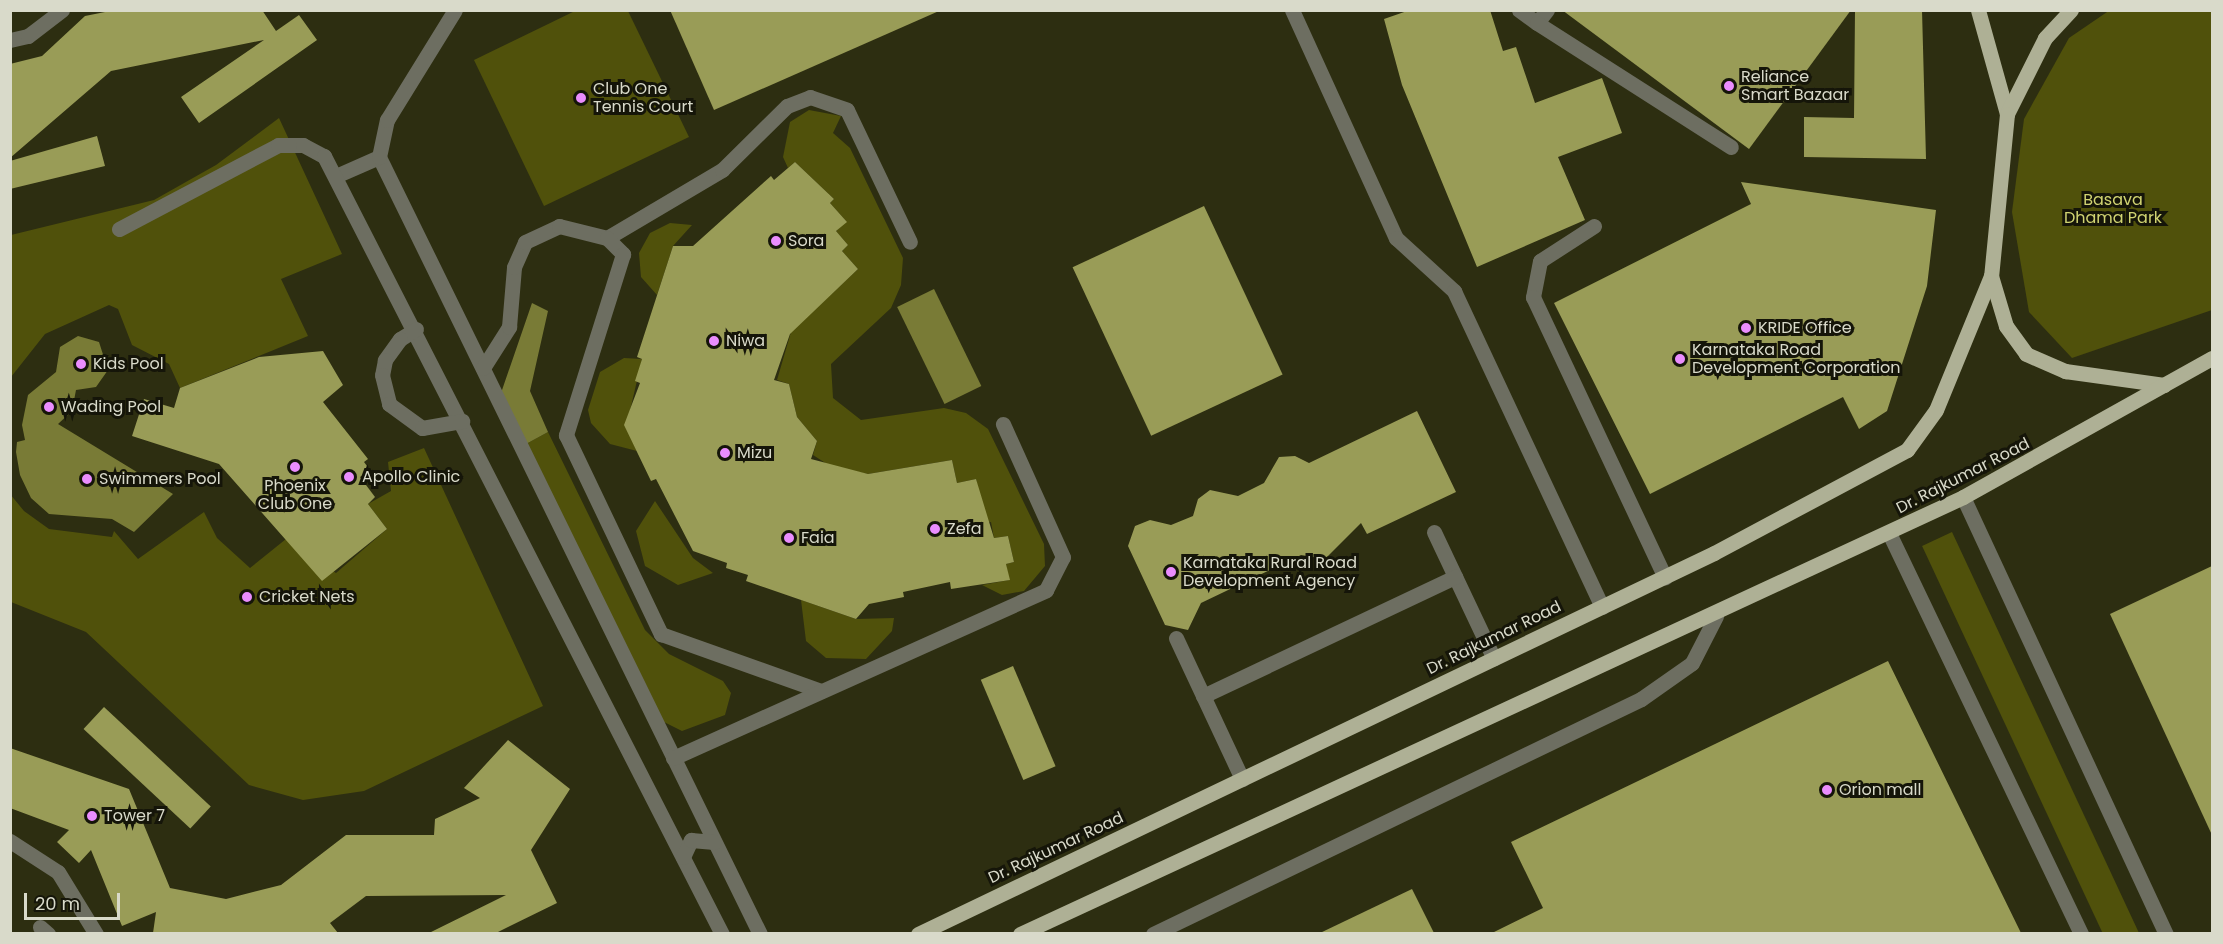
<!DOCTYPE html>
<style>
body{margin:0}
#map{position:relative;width:2223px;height:944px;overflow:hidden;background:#2d2e11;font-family:Poppins,sans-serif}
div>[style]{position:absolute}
.green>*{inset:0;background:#50510b;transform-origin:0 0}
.water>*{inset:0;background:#797b36;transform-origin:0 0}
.building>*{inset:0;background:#999c57;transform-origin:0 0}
.minor>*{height:15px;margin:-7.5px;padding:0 7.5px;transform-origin:7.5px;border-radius:7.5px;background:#6d6e61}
.major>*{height:15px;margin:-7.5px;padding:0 7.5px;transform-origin:7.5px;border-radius:7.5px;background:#aeb095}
.dots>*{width:16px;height:16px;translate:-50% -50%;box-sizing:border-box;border:3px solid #151509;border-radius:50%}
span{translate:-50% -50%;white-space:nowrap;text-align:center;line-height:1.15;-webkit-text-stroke:6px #151509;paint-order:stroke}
.poi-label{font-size:16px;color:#d9daca}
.left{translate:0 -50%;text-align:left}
.park-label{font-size:16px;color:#d1d472}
.street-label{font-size:16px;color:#d9daca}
.frame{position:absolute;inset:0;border:12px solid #d9daca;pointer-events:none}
.scale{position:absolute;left:24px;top:893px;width:96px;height:27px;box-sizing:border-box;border:3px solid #d9daca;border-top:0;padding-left:8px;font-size:18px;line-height:21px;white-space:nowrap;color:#d9daca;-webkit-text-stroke:4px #151509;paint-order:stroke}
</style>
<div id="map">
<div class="green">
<div style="clip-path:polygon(577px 10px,628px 11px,689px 137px,544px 206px,474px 60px)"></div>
<div style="clip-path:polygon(2110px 10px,2212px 11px,2212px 310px,2072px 358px,2029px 312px,2012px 212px,2024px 119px,2069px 38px)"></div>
<div style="clip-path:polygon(809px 110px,841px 116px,833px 133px,850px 148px,903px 258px,901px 285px,891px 308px,831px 364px,833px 398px,861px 420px,944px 408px,966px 413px,988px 429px,1044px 544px,1045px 566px,1024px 591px,1002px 595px,982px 585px,1009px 580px,1006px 564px,1014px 562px,1008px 536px,994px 538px,991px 522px,985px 523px,976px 479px,957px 483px,952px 460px,868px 474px,830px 466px,813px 455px,817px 441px,797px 417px,789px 384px,777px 380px,791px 332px,858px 269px,842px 251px,848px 245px,836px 231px,846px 221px,830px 203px,834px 199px,795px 162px,788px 168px,783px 157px,790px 122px)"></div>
<div style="clip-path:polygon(279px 118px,342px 254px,281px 279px,308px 336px,180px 388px,169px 364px,132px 345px,118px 309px,109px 305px,45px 334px,11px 377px,11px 235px,154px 200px,216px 165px)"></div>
<div style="clip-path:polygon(670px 223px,692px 225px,673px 246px,657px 295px,641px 277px,639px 253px,650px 233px)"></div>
<div style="clip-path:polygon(624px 358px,642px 359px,626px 428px,637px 451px,610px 444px,591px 423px,588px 410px,600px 372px)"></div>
<div style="clip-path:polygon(548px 432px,645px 630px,669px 654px,723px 681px,731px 693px,725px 715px,682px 731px,662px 721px,526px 444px)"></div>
<div style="clip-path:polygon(424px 448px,543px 706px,364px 791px,303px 800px,249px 785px,86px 632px,11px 602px,10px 494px,24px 511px,49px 529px,112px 537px,114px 531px,138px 559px,204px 512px,217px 538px,250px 568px,286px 539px,336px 573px,387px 529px,368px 504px,391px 491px,388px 462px)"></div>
<div style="clip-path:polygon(655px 501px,693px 558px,713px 573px,678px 585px,645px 566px,636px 531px)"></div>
<div style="left:1952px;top:532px;width:443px;height:33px;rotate:65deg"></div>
<div style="clip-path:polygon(801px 600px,856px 619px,894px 618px,892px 631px,866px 659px,826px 658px,806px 641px)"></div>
</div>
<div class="water">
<div style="left:934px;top:289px;width:108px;height:41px;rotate:64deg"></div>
<div style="clip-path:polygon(532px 303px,548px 311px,530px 391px,548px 432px,526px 444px,501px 393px)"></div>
<div style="clip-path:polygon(78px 336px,99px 342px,108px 370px,96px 387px,76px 390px,72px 411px,58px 424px,173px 494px,134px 532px,112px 519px,49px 514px,31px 498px,20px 475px,16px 452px,17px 442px,25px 440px,22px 425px,28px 395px,56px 372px,60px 347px)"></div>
</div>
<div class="building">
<div style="clip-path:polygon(115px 10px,262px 10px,276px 31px,299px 15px,317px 40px,199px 123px,181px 97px,264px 40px,111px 71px,10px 158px,10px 64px,42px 56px,85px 16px)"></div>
<div style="clip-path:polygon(670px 10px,939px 10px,939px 11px,714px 110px)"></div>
<div style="clip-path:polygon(1410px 10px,1490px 10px,1503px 51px,1516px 47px,1535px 103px,1602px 78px,1622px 133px,1558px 157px,1585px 220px,1477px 267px,1402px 85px,1384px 19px)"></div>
<div style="clip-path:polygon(1562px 10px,1851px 10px,1749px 149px)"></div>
<div style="clip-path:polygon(1855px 10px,1922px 10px,1926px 159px,1804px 157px,1804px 117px,1854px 118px)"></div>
<div style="clip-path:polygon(97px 136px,105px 166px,10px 189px,10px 161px)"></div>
<div style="clip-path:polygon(795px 162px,834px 199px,830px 203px,847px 222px,836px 231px,848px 245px,842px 251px,858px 269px,790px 334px,774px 380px,789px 384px,797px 417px,817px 441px,811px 459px,868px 474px,952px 460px,957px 483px,976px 479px,994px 538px,1008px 536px,1014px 562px,1006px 564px,1010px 580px,951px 589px,950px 582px,903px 592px,904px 597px,869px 604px,856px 619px,746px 581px,748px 575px,726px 568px,727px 563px,693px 551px,656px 479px,651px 481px,624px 425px,640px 383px,635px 381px,642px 359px,637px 357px,673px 246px,693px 246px,771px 176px,774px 180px)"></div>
<div style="clip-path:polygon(1741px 182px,1936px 210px,1927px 286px,1887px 411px,1859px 429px,1843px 397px,1650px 494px,1554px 303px,1751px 204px)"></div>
<div style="left:1204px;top:206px;width:186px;height:145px;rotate:65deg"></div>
<div style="clip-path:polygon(323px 351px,343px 385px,323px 402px,368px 459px,364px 462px,370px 470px,360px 477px,375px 497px,368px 504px,387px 529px,322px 581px,219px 464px,132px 436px,144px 399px,174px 408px,180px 388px,259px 357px)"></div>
<div style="clip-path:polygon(1417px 411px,1456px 492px,1367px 534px,1361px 523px,1325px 559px,1301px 555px,1201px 603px,1188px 630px,1165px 625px,1128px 546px,1135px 526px,1150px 520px,1171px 525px,1193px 516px,1198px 499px,1210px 490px,1238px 496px,1264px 483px,1279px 457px,1295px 456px,1309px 463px)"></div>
<div style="clip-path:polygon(2212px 566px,2212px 835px,2110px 614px)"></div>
<div style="clip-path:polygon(1888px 661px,2021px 933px,1492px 933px,1543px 908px,1511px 842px)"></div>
<div style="left:1013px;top:666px;width:109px;height:35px;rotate:67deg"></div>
<div style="left:104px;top:707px;width:146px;height:30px;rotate:43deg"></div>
<div style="clip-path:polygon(508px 740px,570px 789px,531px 850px,557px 903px,496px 933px,429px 933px,506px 895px,366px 896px,330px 923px,338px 933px,153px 933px,156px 912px,122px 926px,91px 850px,79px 863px,57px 842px,69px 830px,10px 808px,10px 748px,129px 789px,170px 888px,226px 899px,281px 885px,346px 835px,434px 835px,435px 819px,480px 798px,464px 788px)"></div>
<div style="clip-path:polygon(1412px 889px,1434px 933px,1320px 933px)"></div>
</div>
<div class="minor">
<div style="left:1292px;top:10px;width:251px;rotate:65.5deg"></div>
<div style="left:1396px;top:238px;width:79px;rotate:42.4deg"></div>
<div style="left:1454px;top:291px;width:349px;rotate:64.9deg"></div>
<div style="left:1519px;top:10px;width:22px;rotate:36deg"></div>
<div style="left:1547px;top:10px;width:16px;rotate:128deg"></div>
<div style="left:1537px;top:23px;width:230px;rotate:32.6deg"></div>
<div style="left:10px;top:40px;width:18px;rotate:-13deg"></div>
<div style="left:28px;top:36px;width:43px;rotate:-37.4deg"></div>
<div style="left:379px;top:157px;width:865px;rotate:63.88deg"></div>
<div style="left:338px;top:175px;width:45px;rotate:-23.7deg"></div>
<div style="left:379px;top:157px;width:38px;rotate:-78deg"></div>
<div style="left:387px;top:120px;width:129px;rotate:-58.3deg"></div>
<div style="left:1594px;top:226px;width:64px;rotate:147.1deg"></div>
<div style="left:1540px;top:261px;width:37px;rotate:101deg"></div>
<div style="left:1533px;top:297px;width:310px;rotate:64.8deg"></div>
<div style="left:119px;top:229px;width:180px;rotate:-27.8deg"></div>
<div style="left:278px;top:145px;width:25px"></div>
<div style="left:303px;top:145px;width:24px;rotate:28deg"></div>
<div style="left:324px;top:156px;width:874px;rotate:62.91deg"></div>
<div style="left:607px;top:238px;width:134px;rotate:-30.6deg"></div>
<div style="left:722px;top:170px;width:91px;rotate:-44.6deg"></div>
<div style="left:787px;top:106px;width:25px;rotate:-21deg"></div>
<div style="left:810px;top:97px;width:39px;rotate:19deg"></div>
<div style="left:847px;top:110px;width:146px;rotate:64.5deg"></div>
<div style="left:416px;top:329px;width:19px;rotate:148deg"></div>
<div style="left:400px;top:339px;width:26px;rotate:126deg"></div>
<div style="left:385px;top:360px;width:15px;rotate:101deg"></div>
<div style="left:382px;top:375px;width:30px;rotate:76deg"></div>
<div style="left:389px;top:404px;width:41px;rotate:36deg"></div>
<div style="left:422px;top:428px;width:41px;rotate:-9.9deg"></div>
<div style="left:483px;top:368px;width:49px;rotate:-57.6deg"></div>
<div style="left:509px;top:327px;width:60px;rotate:-85.2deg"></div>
<div style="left:514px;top:267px;width:27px;rotate:-66deg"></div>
<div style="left:525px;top:242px;width:38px;rotate:-25deg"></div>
<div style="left:559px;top:226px;width:49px;rotate:14deg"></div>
<div style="left:607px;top:238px;width:23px;rotate:45deg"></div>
<div style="left:623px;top:254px;width:190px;rotate:107.5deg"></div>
<div style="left:566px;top:435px;width:221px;rotate:64.5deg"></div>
<div style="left:661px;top:634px;width:170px;rotate:19.6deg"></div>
<div style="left:1963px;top:497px;width:482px;rotate:65.1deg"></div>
<div style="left:1434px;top:532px;width:140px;rotate:64.7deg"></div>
<div style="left:1889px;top:533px;width:445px;rotate:64.4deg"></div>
<div style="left:1176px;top:638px;width:156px;rotate:64.9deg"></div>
<div style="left:1203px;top:696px;width:279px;rotate:-25.3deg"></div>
<div style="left:673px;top:758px;width:409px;rotate:-24.2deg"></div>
<div style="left:1046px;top:590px;width:37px;rotate:-63deg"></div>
<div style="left:1063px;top:557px;width:146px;rotate:-114.3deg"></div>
<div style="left:10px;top:841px;width:57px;rotate:32.9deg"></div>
<div style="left:58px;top:872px;width:73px;rotate:58.5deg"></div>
<div style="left:683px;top:857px;width:19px;rotate:-65deg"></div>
<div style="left:691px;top:840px;width:23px;rotate:5deg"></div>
<div style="left:40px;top:927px;width:11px;rotate:41deg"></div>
<div style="left:1153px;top:934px;width:542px;rotate:-25.71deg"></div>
<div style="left:1641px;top:699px;width:62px;rotate:-35.2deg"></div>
<div style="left:1692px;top:663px;width:53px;rotate:-62.9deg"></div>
</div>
<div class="major">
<div style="left:1978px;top:10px;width:108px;rotate:74.4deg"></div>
<div style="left:2071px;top:10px;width:38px;rotate:133deg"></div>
<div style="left:2045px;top:38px;width:85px;rotate:116.6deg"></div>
<div style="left:2007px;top:114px;width:163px;rotate:95.6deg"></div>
<div style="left:1991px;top:276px;width:52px;rotate:73.3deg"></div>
<div style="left:2006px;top:326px;width:34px;rotate:54deg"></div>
<div style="left:2026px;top:354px;width:43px;rotate:23.6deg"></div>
<div style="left:2065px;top:371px;width:100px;rotate:8deg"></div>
<div style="left:918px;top:934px;width:882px;rotate:-25.58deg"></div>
<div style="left:1714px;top:553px;width:219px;rotate:-28.1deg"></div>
<div style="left:1907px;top:450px;width:49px;rotate:-54.1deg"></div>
<div style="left:1936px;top:410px;width:145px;rotate:-67.7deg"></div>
<div style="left:1020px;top:934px;width:1039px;rotate:-24.86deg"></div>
<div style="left:1963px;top:497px;width:285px;rotate:-29.2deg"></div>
</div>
<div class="dots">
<div style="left:1729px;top:86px;background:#ea8dfd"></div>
<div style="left:581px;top:98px;background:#ea8dfd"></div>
<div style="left:776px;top:241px;background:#ea8dfd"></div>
<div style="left:1746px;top:328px;background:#ea8dfd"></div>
<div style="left:714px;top:341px;background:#ea8dfd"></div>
<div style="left:1680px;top:359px;background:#ea8dfd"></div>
<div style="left:81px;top:364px;background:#ea8dfd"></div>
<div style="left:49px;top:407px;background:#ea8dfd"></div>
<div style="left:725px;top:453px;background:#ea8dfd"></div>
<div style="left:295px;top:467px;background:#ea8dfd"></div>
<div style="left:349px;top:477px;background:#ea8dfd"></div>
<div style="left:87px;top:479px;background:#ea8dfd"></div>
<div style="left:935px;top:529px;background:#ea8dfd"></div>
<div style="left:789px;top:538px;background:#ea8dfd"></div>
<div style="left:1171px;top:572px;background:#ea8dfd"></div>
<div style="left:247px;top:597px;background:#ea8dfd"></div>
<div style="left:1827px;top:790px;background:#ea8dfd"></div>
<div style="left:92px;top:816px;background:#ea8dfd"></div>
</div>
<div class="poi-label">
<span class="left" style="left:1741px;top:86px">Reliance<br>Smart Bazaar</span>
<span class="left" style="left:593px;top:98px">Club One<br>Tennis Court</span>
<span class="left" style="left:788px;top:241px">Sora</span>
<span class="left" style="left:1758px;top:328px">KRIDE Office</span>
<span class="left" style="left:726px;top:341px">Niwa</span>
<span class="left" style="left:1692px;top:359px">Karnataka Road<br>Development Corporation</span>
<span class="left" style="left:93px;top:364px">Kids Pool</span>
<span class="left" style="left:61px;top:407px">Wading Pool</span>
<span class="left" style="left:737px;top:453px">Mizu</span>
<span class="left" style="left:362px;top:477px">Apollo Clinic</span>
<span class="left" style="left:99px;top:479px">Swimmers Pool</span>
<span style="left:295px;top:495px">Phoenix<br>Club One</span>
<span class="left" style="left:947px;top:529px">Zefa</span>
<span class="left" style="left:801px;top:538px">Faia</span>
<span class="left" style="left:1183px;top:572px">Karnataka Rural Road<br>Development Agency</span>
<span class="left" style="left:259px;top:597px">Cricket Nets</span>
<span class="left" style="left:1839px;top:790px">Orion mall</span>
<span class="left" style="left:104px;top:816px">Tower 7</span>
</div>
<div class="park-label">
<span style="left:2113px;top:209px">Basava<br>Dhama Park</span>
</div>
<div class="street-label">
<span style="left:1963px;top:476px;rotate:-27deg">Dr. Rajkumar Road</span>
<span style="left:1494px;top:638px;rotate:-26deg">Dr. Rajkumar Road</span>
<span style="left:1056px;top:848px;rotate:-25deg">Dr. Rajkumar Road</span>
</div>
<div class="frame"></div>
<div class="scale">20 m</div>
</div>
